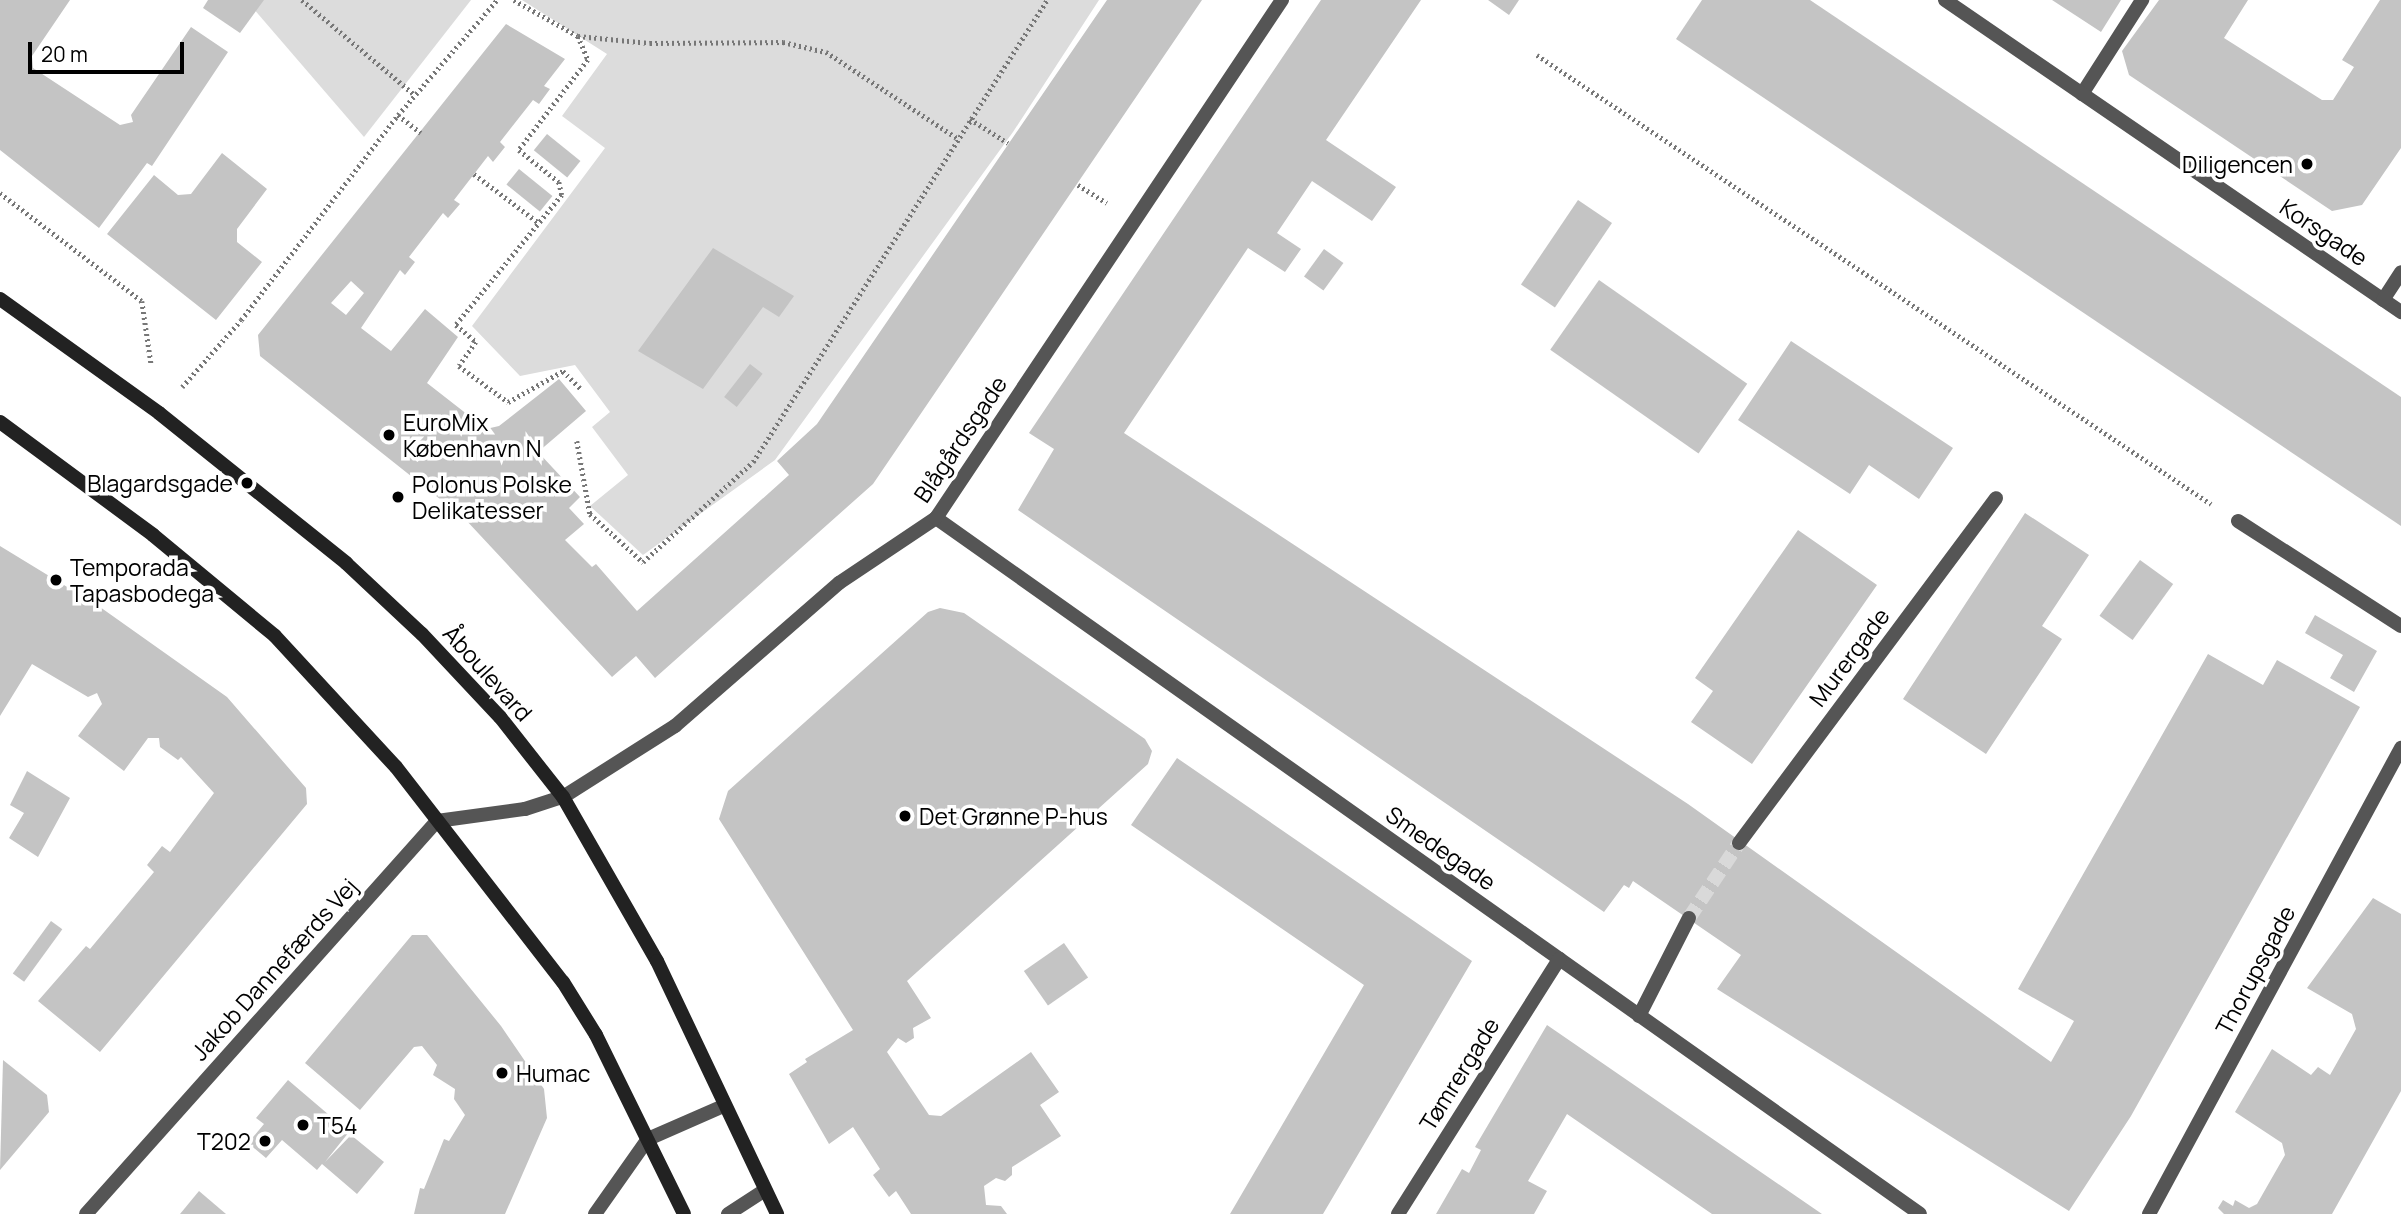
<!DOCTYPE html>
<meta charset="utf-8">
<style>
body{margin:0}
#map{position:relative;width:2401px;height:1214px;overflow:hidden;background:#fff;font-family:Manrope,sans-serif}
div>[style]{position:absolute}
.green>*{inset:0;background:#dcdcdc}
.building>*{inset:0;background:#c4c4c4;transform-origin:0 0}
.street-tunnel>*{height:14px;margin-top:-7px;transform-origin:0;background:repeating-linear-gradient(90deg,#d9d9d9 0 14px,transparent 0 21px)}
.path>*{height:4.5px;margin-top:-2.25px;transform-origin:0;background:repeating-linear-gradient(90deg,#777 0 2px,transparent 0 5.5px)}
.lane>*{height:14px;margin:-7px;padding:0 7px;transform-origin:7px;border-radius:7px;background:#555}
.street>*{height:14px;margin:-7px;padding:0 7px;transform-origin:7px;border-radius:7px;background:#555}
.secondary>*{height:14px;margin:-7px;padding:0 7px;transform-origin:7px;border-radius:7px;background:#222}
.dots>*{width:19px;height:19px;translate:-50% -50%;box-sizing:border-box;border:4px solid #fff;border-radius:50%}
span{translate:-50% -50%;white-space:nowrap;text-align:center;line-height:1.15;-webkit-text-stroke:7px #fff;paint-order:stroke}
.poi-label{font-size:23px;color:#000}
.right{translate:-100% -50%;text-align:right}
.left{translate:0 -50%;text-align:left}
.street-label{font-size:23px;color:#000}
.scale{position:absolute;left:28px;top:42px;width:156px;height:32px;box-sizing:border-box;border:4px solid #000;border-top:0;padding-left:9px;font-size:21px;line-height:24px;white-space:nowrap;color:#000;-webkit-text-stroke:5px #fff;paint-order:stroke}
</style>
<div id="map">
<div class="green">
<div style="clip-path:polygon(246px 0,471px 0,364px 137px)"></div>
<div style="clip-path:polygon(522px 0,1099px 0,1013px 132px,775px 460px,643px 555px,590px 506px,628px 475px,592px 427px,610px 412px,575px 365px,520px 376px,472px 326px,605px 148px,562px 116px,607px 54px)"></div>
</div>
<div class="building">
<div style="clip-path:polygon(0 0,70px 0,32px 56px,33px 68px,120px 125px,133px 122px,131px 115px,191px 27px,228px 52px,152px 166px,147px 163px,99px 228px,0 150px)"></div>
<div style="clip-path:polygon(208px 0,264px 0,240px 33px,203px 8px)"></div>
<div style="clip-path:polygon(evenodd,1107px 0,1202px 0,873px 484px,655px 678px,636px 656px,612px 677px,465px 519px,260px 356px,258px 335px,506px 24px,565px 59px,544px 86px,550px 89px,539px 104px,533px 100px,500px 142px,505px 147px,493px 162px,488px 156px,454px 200px,460px 204px,448px 218px,443px 213px,409px 257px,415px 262px,405px 275px,400px 270px,361px 328px,391px 351px,425px 309px,458px 337px,427px 383px,486px 429px,499px 426px,559px 379px,586px 411px,538px 452px,580px 497px,569px 508px,584px 524px,565px 540px,592px 567px,596px 564px,637px 611px,789px 475px,777px 461px,817px 424px,1107px 0,351px 281px,364px 293px,346px 315px,331px 303px,351px 281px)"></div>
<div style="clip-path:polygon(1321px 0,1421px 0,1326px 140px,1396px 187px,1372px 221px,1312px 181px,1277px 233px,1301px 249px,1285px 272px,1248px 248px,1124px 433px,1688px 804px,2051px 1062px,2074px 1021px,2018px 989px,2208px 654px,2263px 685px,2277px 660px,2360px 707px,2131px 1116px,2069px 1211px,1717px 989px,1741px 955px,1633px 881px,1629px 888px,1624px 885px,1604px 912px,1018px 510px,1054px 449px,1029px 433px)"></div>
<div style="clip-path:polygon(1488px 0,1519px 0,1509px 15px)"></div>
<div style="clip-path:polygon(1702px 0,1810px 0,2401px 397px,2401px 526px,1676px 39px)"></div>
<div style="clip-path:polygon(2052px 0,2121px 0,2101px 32px)"></div>
<div style="clip-path:polygon(2159px 0,2248px 0,2224px 38px,2322px 100px,2333px 100px,2354px 67px,2342px 60px,2380px 0,2401px 0,2401px 148px,2362px 205px,2332px 211px,2129px 75px,2122px 51px)"></div>
<div style="left:547px;top:134px;width:43px;height:21px;rotate:39deg"></div>
<div style="clip-path:polygon(222px 153px,267px 189px,237px 229px,237px 242px,262px 262px,216px 320px,107px 234px,154px 175px,178px 195px,191px 194px)"></div>
<div style="left:519px;top:169px;width:43px;height:20px;rotate:39deg"></div>
<div style="left:1578px;top:200px;width:41px;height:102px;rotate:34deg"></div>
<div style="clip-path:polygon(713px 248px,794px 296px,779px 317px,763px 307px,703px 389px,638px 351px)"></div>
<div style="left:1324px;top:249px;width:24px;height:34px;rotate:36deg"></div>
<div style="left:1599px;top:280px;width:181px;height:85px;rotate:35deg"></div>
<div style="clip-path:polygon(1791px 341px,1953px 448px,1919px 499px,1869px 465px,1850px 494px,1738px 420px)"></div>
<div style="left:750px;top:364px;width:16px;height:42px;rotate:38deg"></div>
<div style="clip-path:polygon(2025px 513px,2089px 555px,2042px 626px,2062px 639px,1986px 754px,1903px 699px)"></div>
<div style="clip-path:polygon(1798px 530px,1877px 585px,1752px 764px,1691px 722px,1713px 691px,1695px 678px)"></div>
<div style="clip-path:polygon(0 546px,100px 607px,227px 697px,306px 788px,307px 804px,100px 1052px,38px 1001px,86px 946px,90px 949px,154px 872px,147px 865px,162px 846px,170px 852px,214px 793px,181px 757px,178px 760px,160px 747px,159px 738px,148px 738px,124px 771px,78px 736px,102px 704px,97px 693px,88px 697px,32px 664px,0 716px)"></div>
<div style="left:2140px;top:560px;width:41px;height:69px;rotate:36deg"></div>
<div style="clip-path:polygon(940px 608px,964px 613px,1145px 739px,1152px 751px,1148px 764px,907px 981px,931px 1018px,913px 1028px,914px 1038px,906px 1043px,898px 1038px,887px 1052px,929px 1115px,941px 1116px,1031px 1052px,1059px 1092px,1040px 1105px,1061px 1136px,1012px 1167px,1012px 1175px,1005px 1181px,996px 1178px,984px 1186px,986px 1205px,1001px 1206px,1007px 1214px,911px 1214px,896px 1191px,889px 1197px,873px 1175px,880px 1169px,853px 1127px,829px 1144px,789px 1074px,807px 1062px,805px 1059px,853px 1030px,719px 819px,728px 791px,928px 612px)"></div>
<div style="clip-path:polygon(2315px 615px,2377px 651px,2354px 692px,2330px 678px,2343px 655px,2305px 633px)"></div>
<div style="clip-path:polygon(1177px 758px,1472px 961px,1323px 1214px,1230px 1214px,1364px 985px,1131px 825px)"></div>
<div style="clip-path:polygon(27px 771px,70px 798px,38px 857px,9px 838px,24px 813px,10px 805px)"></div>
<div style="clip-path:polygon(2373px 898px,2401px 914px,2401px 1091px,2332px 1214px,2224px 1214px,2218px 1208px,2223px 1200px,2233px 1206px,2235px 1200px,2249px 1208px,2257px 1204px,2285px 1155px,2282px 1143px,2235px 1112px,2272px 1049px,2311px 1075px,2318px 1067px,2330px 1075px,2356px 1029px,2352px 1014px,2307px 988px)"></div>
<div style="left:51px;top:921px;width:14px;height:65px;rotate:36deg"></div>
<div style="clip-path:polygon(412px 935px,427px 935px,501px 1026px,544px 1089px,547px 1118px,505px 1214px,414px 1214px,420px 1188px,424px 1189px,444px 1139px,449px 1141px,465px 1115px,454px 1099px,455px 1089px,433px 1075px,437px 1065px,422px 1046px,414px 1047px,360px 1110px,305px 1063px)"></div>
<div style="left:1064px;top:943px;width:42px;height:49px;rotate:55deg"></div>
<div style="clip-path:polygon(1547px 1025px,1822px 1214px,1712px 1214px,1567px 1114px,1528px 1181px,1547px 1191px,1534px 1214px,1436px 1214px,1462px 1169px,1469px 1173px,1481px 1150px,1475px 1147px)"></div>
<div style="clip-path:polygon(3px 1060px,47px 1095px,49px 1112px,0 1170px)"></div>
<div style="clip-path:polygon(288px 1080px,349px 1132px,325px 1162px,351px 1135px,384px 1162px,357px 1194px,322px 1164px,317px 1170px,282px 1140px,266px 1158px,248px 1143px,264px 1124px,256px 1118px)"></div>
<div style="clip-path:polygon(199px 1191px,226px 1214px,180px 1214px)"></div>
</div>
<div class="street-tunnel">
<div style="left:1689px;top:918px;width:90px;rotate:-56.3deg"></div>
</div>
<div class="path">
<div style="left:302px;top:0;width:148px;rotate:40.1deg"></div>
<div style="left:514px;top:0;width:73px;rotate:29.4deg"></div>
<div style="left:578px;top:36px;width:72px;rotate:5.6deg"></div>
<div style="left:650px;top:43px;width:133px;rotate:-0.4deg"></div>
<div style="left:783px;top:42px;width:44px;rotate:13.1deg"></div>
<div style="left:826px;top:52px;width:157px;rotate:33.3deg"></div>
<div style="left:578px;top:36px;width:26px;rotate:67deg"></div>
<div style="left:588px;top:60px;width:113px;rotate:127.5deg"></div>
<div style="left:519px;top:150px;width:51px;rotate:38.7deg"></div>
<div style="left:559px;top:182px;width:13px;rotate:77deg"></div>
<div style="left:562px;top:195px;width:168px;rotate:129.2deg"></div>
<div style="left:456px;top:325px;width:26px;rotate:40deg"></div>
<div style="left:476px;top:342px;width:29px;rotate:125deg"></div>
<div style="left:459px;top:366px;width:61px;rotate:36.3deg"></div>
<div style="left:508px;top:402px;width:63px;rotate:-29.4deg"></div>
<div style="left:563px;top:371px;width:25px;rotate:45deg"></div>
<div style="left:1537px;top:55px;width:810px;rotate:33.67deg"></div>
<div style="left:398px;top:115px;width:29px;rotate:38deg"></div>
<div style="left:970px;top:119px;width:45px;rotate:32.3deg"></div>
<div style="left:474px;top:174px;width:81px;rotate:37deg"></div>
<div style="left:1078px;top:185px;width:34px;rotate:32deg"></div>
<div style="left:0;top:193px;width:178px;rotate:37.3deg"></div>
<div style="left:142px;top:301px;width:63px;rotate:81.7deg"></div>
<div style="left:182px;top:387px;width:89px;rotate:-48.6deg"></div>
<div style="left:241px;top:320px;width:258px;rotate:-52.6deg"></div>
<div style="left:398px;top:115px;width:152px;rotate:-49.3deg"></div>
<div style="left:577px;top:441px;width:74px;rotate:79.9deg"></div>
<div style="left:590px;top:514px;width:72px;rotate:42.2deg"></div>
<div style="left:643px;top:562px;width:149px;rotate:-42.3deg"></div>
<div style="left:753px;top:462px;width:548px;rotate:-57.53deg"></div>
</div>
<div class="lane">
<div style="left:2082px;top:94px;width:112px;rotate:-57.4deg"></div>
<div style="left:2238px;top:521px;width:194px;rotate:32.8deg"></div>
</div>
<div class="street">
<div style="left:1945px;top:0;width:553px;rotate:34.38deg"></div>
<div style="left:2383px;top:300px;width:33px;rotate:-57deg"></div>
<div style="left:936px;top:518px;width:1205px;rotate:35.27deg"></div>
<div style="left:1739px;top:843px;width:430px;rotate:-53.3deg"></div>
<div style="left:1639px;top:1016px;width:110px;rotate:-63deg"></div>
<div style="left:86px;top:1214px;width:527px;rotate:-48.23deg"></div>
<div style="left:437px;top:821px;width:89px;rotate:-7.8deg"></div>
<div style="left:525px;top:809px;width:40px;rotate:-18deg"></div>
<div style="left:563px;top:797px;width:133px;rotate:-32.4deg"></div>
<div style="left:675px;top:726px;width:218px;rotate:-41.1deg"></div>
<div style="left:839px;top:583px;width:117px;rotate:-33.8deg"></div>
<div style="left:936px;top:518px;width:623px;rotate:-56.26deg"></div>
<div style="left:595px;top:1214px;width:92px;rotate:-54.8deg"></div>
<div style="left:648px;top:1139px;width:82px;rotate:-23.7deg"></div>
<div style="left:728px;top:1214px;width:44px;rotate:-33deg"></div>
<div style="left:1398px;top:1214px;width:302px;rotate:-57.7deg"></div>
<div style="left:2149px;top:1214px;width:530px;rotate:-61.6deg"></div>
</div>
<div class="secondary">
<div style="left:0;top:299px;width:196px;rotate:35.6deg"></div>
<div style="left:159px;top:413px;width:240px;rotate:38.7deg"></div>
<div style="left:346px;top:563px;width:104px;rotate:43.1deg"></div>
<div style="left:422px;top:634px;width:114px;rotate:46.8deg"></div>
<div style="left:500px;top:717px;width:102px;rotate:51.8deg"></div>
<div style="left:563px;top:797px;width:189px;rotate:60.2deg"></div>
<div style="left:657px;top:961px;width:280px;rotate:64.6deg"></div>
<div style="left:0;top:422px;width:190px;rotate:36.4deg"></div>
<div style="left:153px;top:535px;width:158px;rotate:39.6deg"></div>
<div style="left:275px;top:636px;width:178px;rotate:47.3deg"></div>
<div style="left:396px;top:767px;width:272px;rotate:52.2deg"></div>
<div style="left:563px;top:982px;width:62px;rotate:58.1deg"></div>
<div style="left:596px;top:1035px;width:199px;rotate:63.8deg"></div>
</div>
<div class="dots">
<div style="left:2307px;top:164px;background:#000"></div>
<div style="left:389px;top:435px;background:#000"></div>
<div style="left:247px;top:483px;background:#000"></div>
<div style="left:398px;top:497px;background:#000"></div>
<div style="left:56px;top:580px;background:#000"></div>
<div style="left:905px;top:816px;background:#000"></div>
<div style="left:502px;top:1073px;background:#000"></div>
<div style="left:303px;top:1125px;background:#000"></div>
<div style="left:265px;top:1141px;background:#000"></div>
</div>
<div class="poi-label">
<span class="right" style="left:2293px;top:164px">Diligencen</span>
<span class="left" style="left:403px;top:435px">EuroMix<br>København N</span>
<span class="right" style="left:233px;top:483px">Blagardsgade</span>
<span class="left" style="left:412px;top:497px">Polonus Polske<br>Delikatesser</span>
<span class="left" style="left:70px;top:580px">Temporada<br>Tapasbodega</span>
<span class="left" style="left:919px;top:816px">Det Grønne P-hus</span>
<span class="left" style="left:516px;top:1073px">Humac</span>
<span class="left" style="left:317px;top:1125px">T54</span>
<span class="right" style="left:251px;top:1141px">T202</span>
</div>
<div class="street-label">
<span style="left:2324px;top:232px;rotate:34deg">Korsgade</span>
<span style="left:960px;top:439px;rotate:-56deg">Blågårdsgade</span>
<span style="left:1849px;top:657px;rotate:-53deg">Murergade</span>
<span style="left:488px;top:673px;rotate:48deg">Åboulevard</span>
<span style="left:1441px;top:848px;rotate:35deg">Smedegade</span>
<span style="left:274px;top:969px;rotate:-48deg">Jakob Dannefærds Vej</span>
<span style="left:2255px;top:970px;rotate:-62deg">Thorupsgade</span>
<span style="left:1459px;top:1074px;rotate:-58deg">Tømrergade</span>
</div>
<div class="scale">20 m</div>
</div>
